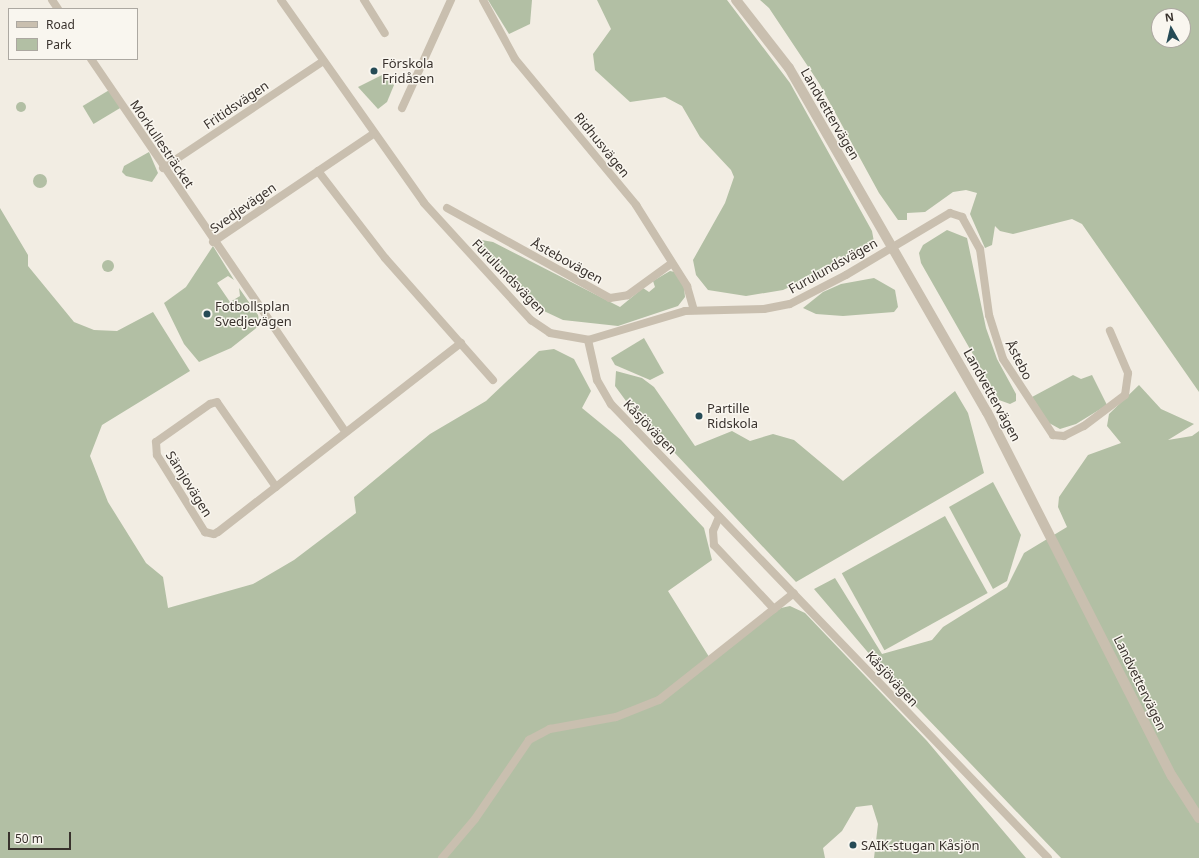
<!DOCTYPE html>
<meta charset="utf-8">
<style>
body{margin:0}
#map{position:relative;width:1199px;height:858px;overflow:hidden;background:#f2ede3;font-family:"Noto Sans",sans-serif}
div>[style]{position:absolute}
.green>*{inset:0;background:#b2bfa4;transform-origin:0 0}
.round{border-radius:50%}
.minor>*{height:8px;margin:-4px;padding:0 4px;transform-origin:4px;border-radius:4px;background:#c9bfaf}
.tertiary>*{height:10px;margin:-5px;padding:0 5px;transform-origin:5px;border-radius:5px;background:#c9bfaf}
.dots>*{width:11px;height:11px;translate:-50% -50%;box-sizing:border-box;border:2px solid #f9f6ef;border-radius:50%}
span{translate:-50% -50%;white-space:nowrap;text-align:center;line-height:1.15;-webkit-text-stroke:3px #f9f6ef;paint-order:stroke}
.poi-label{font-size:13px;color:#39322d}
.left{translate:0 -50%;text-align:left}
.street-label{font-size:13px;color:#39322d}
.legend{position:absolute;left:8px;top:8px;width:130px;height:52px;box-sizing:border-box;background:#f9f6ef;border:1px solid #aca8a1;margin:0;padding:5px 7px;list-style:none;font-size:12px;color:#39322d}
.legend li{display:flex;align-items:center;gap:8px;height:20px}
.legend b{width:20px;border:1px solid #aca8a1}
.north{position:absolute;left:1151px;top:8px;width:40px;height:40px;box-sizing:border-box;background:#f9f6ef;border:1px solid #aca8a1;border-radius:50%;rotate:352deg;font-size:11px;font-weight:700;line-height:16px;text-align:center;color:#39322d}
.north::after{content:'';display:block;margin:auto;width:14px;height:18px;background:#264b56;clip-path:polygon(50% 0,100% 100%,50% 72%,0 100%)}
.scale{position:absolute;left:8px;top:832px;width:63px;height:18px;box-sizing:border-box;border:2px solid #39322d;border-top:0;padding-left:5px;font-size:12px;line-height:14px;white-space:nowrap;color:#39322d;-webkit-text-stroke:3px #f9f6ef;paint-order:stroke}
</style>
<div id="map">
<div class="green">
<div style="clip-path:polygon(488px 0,532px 0,530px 24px,509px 34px)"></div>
<div style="clip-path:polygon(597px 0,727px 0,790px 83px,872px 231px,874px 242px,869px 249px,848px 259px,839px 256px,827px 270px,783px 290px,746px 296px,708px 290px,696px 275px,693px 260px,725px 203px,734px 177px,731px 170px,700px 137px,682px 106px,665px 97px,630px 102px,595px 70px,593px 54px,611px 29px)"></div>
<div style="clip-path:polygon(evenodd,760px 0,1199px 0,1199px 392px,1082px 224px,1072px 219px,1013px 234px,1000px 231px,995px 226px,992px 245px,985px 248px,970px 214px,977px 193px,966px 190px,953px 192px,925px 212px,907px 213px,907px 220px,898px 220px,879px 193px,819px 83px,769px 8px,760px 0,1159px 16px,1183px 16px,1183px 40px,1159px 40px,1159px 16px)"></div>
<div style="clip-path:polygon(384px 74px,394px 85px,387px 102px,378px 109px,358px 87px)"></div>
<div style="left:111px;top:89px;width:21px;height:33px;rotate:59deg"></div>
<div class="round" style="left:16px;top:102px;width:10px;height:10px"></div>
<div style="clip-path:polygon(149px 152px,158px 173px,152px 182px,126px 176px,122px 172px,124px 166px)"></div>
<div class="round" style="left:33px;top:174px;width:14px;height:14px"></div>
<div style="clip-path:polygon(0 208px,28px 255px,28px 266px,74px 322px,94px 330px,117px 331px,153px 312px,190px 371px,102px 425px,90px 456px,108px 502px,146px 563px,163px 577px,168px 608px,253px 584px,294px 560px,356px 513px,354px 497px,430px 434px,486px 401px,539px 351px,554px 349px,574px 359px,591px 391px,582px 408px,621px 440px,704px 528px,712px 560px,668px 591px,711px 660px,781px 608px,790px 606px,805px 613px,927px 741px,1026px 858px,874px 858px,878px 824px,872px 805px,856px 807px,842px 831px,823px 848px,825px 858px,0 858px)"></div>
<div style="clip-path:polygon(947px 230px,967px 238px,986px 328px,997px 359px,1016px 394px,1016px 401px,1010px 404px,999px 400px,921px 263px,919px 253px,923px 245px)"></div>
<div style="clip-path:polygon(476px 239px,493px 242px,620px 307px,643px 288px,649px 292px,655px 287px,653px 281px,670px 271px,675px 272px,684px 287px,685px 297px,678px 306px,618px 326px,563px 320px,529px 304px,477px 246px)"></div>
<div style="clip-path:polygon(213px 246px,234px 280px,228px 276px,217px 283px,230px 302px,240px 296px,239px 288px,258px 315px,260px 325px,231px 348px,199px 362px,184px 344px,164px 303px,186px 287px)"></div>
<div class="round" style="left:102px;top:260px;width:12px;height:12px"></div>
<div style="clip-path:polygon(874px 278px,895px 290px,898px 307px,894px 312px,843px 316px,816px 314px,803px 308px,823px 292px,841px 284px)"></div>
<div style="clip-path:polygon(644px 338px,664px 373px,650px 380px,615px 365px,611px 358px)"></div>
<div style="clip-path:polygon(616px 371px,642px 378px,654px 387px,695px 446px,732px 431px,750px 441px,773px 434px,794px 440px,843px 481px,955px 391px,968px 413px,984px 473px,796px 582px,626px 401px,615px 386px)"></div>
<div style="clip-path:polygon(1073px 375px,1081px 379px,1092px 375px,1107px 405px,1076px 424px,1060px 429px,1049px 423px,1032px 397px)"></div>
<div style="clip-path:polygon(1139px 385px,1161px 409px,1194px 424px,1168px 440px,1192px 436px,1199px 431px,1199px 858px,1061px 858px,900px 690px,814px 589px,835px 578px,882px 654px,932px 640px,943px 627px,1007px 587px,1024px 553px,1067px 527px,1058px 507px,1059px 497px,1088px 455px,1121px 443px,1107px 426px,1109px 414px)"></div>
<div style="clip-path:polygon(993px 482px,1021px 535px,1007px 581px,993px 589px,949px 507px)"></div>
<div style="left:945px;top:516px;width:88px;height:118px;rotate:61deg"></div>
</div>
<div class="minor">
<div style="left:52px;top:0;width:11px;rotate:56deg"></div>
<div style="left:281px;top:0;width:248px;rotate:54.8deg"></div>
<div style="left:424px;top:203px;width:159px;rotate:47.6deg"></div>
<div style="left:531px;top:320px;width:23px;rotate:34deg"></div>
<div style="left:550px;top:333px;width:39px;rotate:10deg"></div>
<div style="left:588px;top:340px;width:101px;rotate:-16.6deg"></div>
<div style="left:685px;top:311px;width:79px;rotate:-1.5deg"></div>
<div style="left:764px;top:309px;width:26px;rotate:-11deg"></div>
<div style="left:790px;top:304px;width:63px;rotate:-27.4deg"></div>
<div style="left:846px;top:275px;width:121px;rotate:-30.8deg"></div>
<div style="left:950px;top:213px;width:13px;rotate:18deg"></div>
<div style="left:962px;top:217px;width:37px;rotate:61deg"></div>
<div style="left:980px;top:249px;width:67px;rotate:82.2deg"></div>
<div style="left:989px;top:315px;width:46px;rotate:72.3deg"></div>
<div style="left:1003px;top:359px;width:91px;rotate:56.7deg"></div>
<div style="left:1053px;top:435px;width:11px;rotate:5deg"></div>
<div style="left:1064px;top:436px;width:22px;rotate:-27deg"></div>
<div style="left:1084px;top:426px;width:51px;rotate:-37.1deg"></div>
<div style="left:1125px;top:395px;width:22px;rotate:-82deg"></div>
<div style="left:1128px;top:373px;width:46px;rotate:-113.2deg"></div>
<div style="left:364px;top:0;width:39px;rotate:58deg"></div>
<div style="left:483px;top:0;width:67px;rotate:61.5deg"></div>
<div style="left:515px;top:59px;width:190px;rotate:50.3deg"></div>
<div style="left:636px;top:205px;width:96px;rotate:57.8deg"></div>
<div style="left:687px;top:286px;width:25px;rotate:74deg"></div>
<div style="left:91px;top:59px;width:451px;rotate:55.7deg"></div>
<div style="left:402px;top:108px;width:119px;rotate:-65.6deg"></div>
<div style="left:163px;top:168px;width:191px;rotate:-33.7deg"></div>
<div style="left:318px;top:171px;width:110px;rotate:52.4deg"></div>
<div style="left:385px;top:258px;width:163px;rotate:48.5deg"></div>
<div style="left:447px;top:208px;width:186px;rotate:28.9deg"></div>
<div style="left:610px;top:298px;width:18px;rotate:-9deg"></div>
<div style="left:628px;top:295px;width:54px;rotate:-36deg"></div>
<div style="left:213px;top:242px;width:193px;rotate:-34deg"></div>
<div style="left:588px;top:340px;width:41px;rotate:77.3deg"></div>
<div style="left:597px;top:380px;width:28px;rotate:60deg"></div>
<div style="left:611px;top:404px;width:630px;rotate:46.09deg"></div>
<div style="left:276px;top:487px;width:103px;rotate:-124.8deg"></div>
<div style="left:217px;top:402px;width:7px;rotate:164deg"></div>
<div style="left:210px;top:404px;width:66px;rotate:144.9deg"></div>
<div style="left:156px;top:442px;width:13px;rotate:86deg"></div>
<div style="left:157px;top:455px;width:91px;rotate:58.1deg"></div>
<div style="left:205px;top:532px;width:9px;rotate:13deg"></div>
<div style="left:214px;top:534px;width:4px;rotate:-27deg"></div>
<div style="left:218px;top:532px;width:308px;rotate:-37.9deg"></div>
<div style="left:719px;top:517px;width:15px;rotate:113deg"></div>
<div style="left:713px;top:531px;width:14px;rotate:86deg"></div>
<div style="left:714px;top:545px;width:88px;rotate:46.8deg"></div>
<div style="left:442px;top:858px;width:51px;rotate:-49.8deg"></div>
<div style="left:475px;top:819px;width:96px;rotate:-55.6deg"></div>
<div style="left:529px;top:740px;width:24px;rotate:-28deg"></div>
<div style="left:550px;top:729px;width:67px;rotate:-10.3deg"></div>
<div style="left:616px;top:717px;width:46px;rotate:-21.6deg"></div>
<div style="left:659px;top:700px;width:172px;rotate:-38.4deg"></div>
</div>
<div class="tertiary">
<div style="left:736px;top:0;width:86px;rotate:52.1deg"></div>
<div style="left:789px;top:68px;width:397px;rotate:60.1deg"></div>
<div style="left:987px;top:412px;width:408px;rotate:63.1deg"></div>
<div style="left:1172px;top:776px;width:50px;rotate:57.3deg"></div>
</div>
<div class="dots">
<div style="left:374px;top:71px;background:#264b56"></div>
<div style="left:207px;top:314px;background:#264b56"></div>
<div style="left:699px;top:416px;background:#264b56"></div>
<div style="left:853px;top:845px;background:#264b56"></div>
</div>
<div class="poi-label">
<span class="left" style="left:382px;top:71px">Förskola<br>Fridåsen</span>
<span class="left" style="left:215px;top:314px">Fotbollsplan<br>Svedjevägen</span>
<span class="left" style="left:707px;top:416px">Partille<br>Ridskola</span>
<span class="left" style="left:861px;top:845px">SAIK-stugan Kåsjön</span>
</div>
<div class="street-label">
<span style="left:236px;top:105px;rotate:-34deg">Fritidsvägen</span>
<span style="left:830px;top:114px;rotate:60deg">Landvettervägen</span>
<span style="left:162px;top:144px;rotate:56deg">Morkullesträcket</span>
<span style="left:602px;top:145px;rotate:51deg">Ridhusvägen</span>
<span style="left:243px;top:208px;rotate:-35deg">Svedjevägen</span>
<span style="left:567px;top:261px;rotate:29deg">Åstebovägen</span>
<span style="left:833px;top:266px;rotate:-29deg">Furulundsvägen</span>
<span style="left:509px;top:277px;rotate:46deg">Furulundsvägen</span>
<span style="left:1019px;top:360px;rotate:63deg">Åstebo</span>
<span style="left:992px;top:395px;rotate:61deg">Landvettervägen</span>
<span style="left:650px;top:427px;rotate:46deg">Kåsjövägen</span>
<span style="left:189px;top:484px;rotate:58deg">Sämjovägen</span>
<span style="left:892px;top:679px;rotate:47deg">Kåsjövägen</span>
<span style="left:1140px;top:683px;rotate:64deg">Landvettervägen</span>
</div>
<ul class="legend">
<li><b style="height:5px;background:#c9bfaf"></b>Road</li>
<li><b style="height:11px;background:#b2bfa4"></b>Park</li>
</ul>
<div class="north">N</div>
<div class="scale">50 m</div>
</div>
